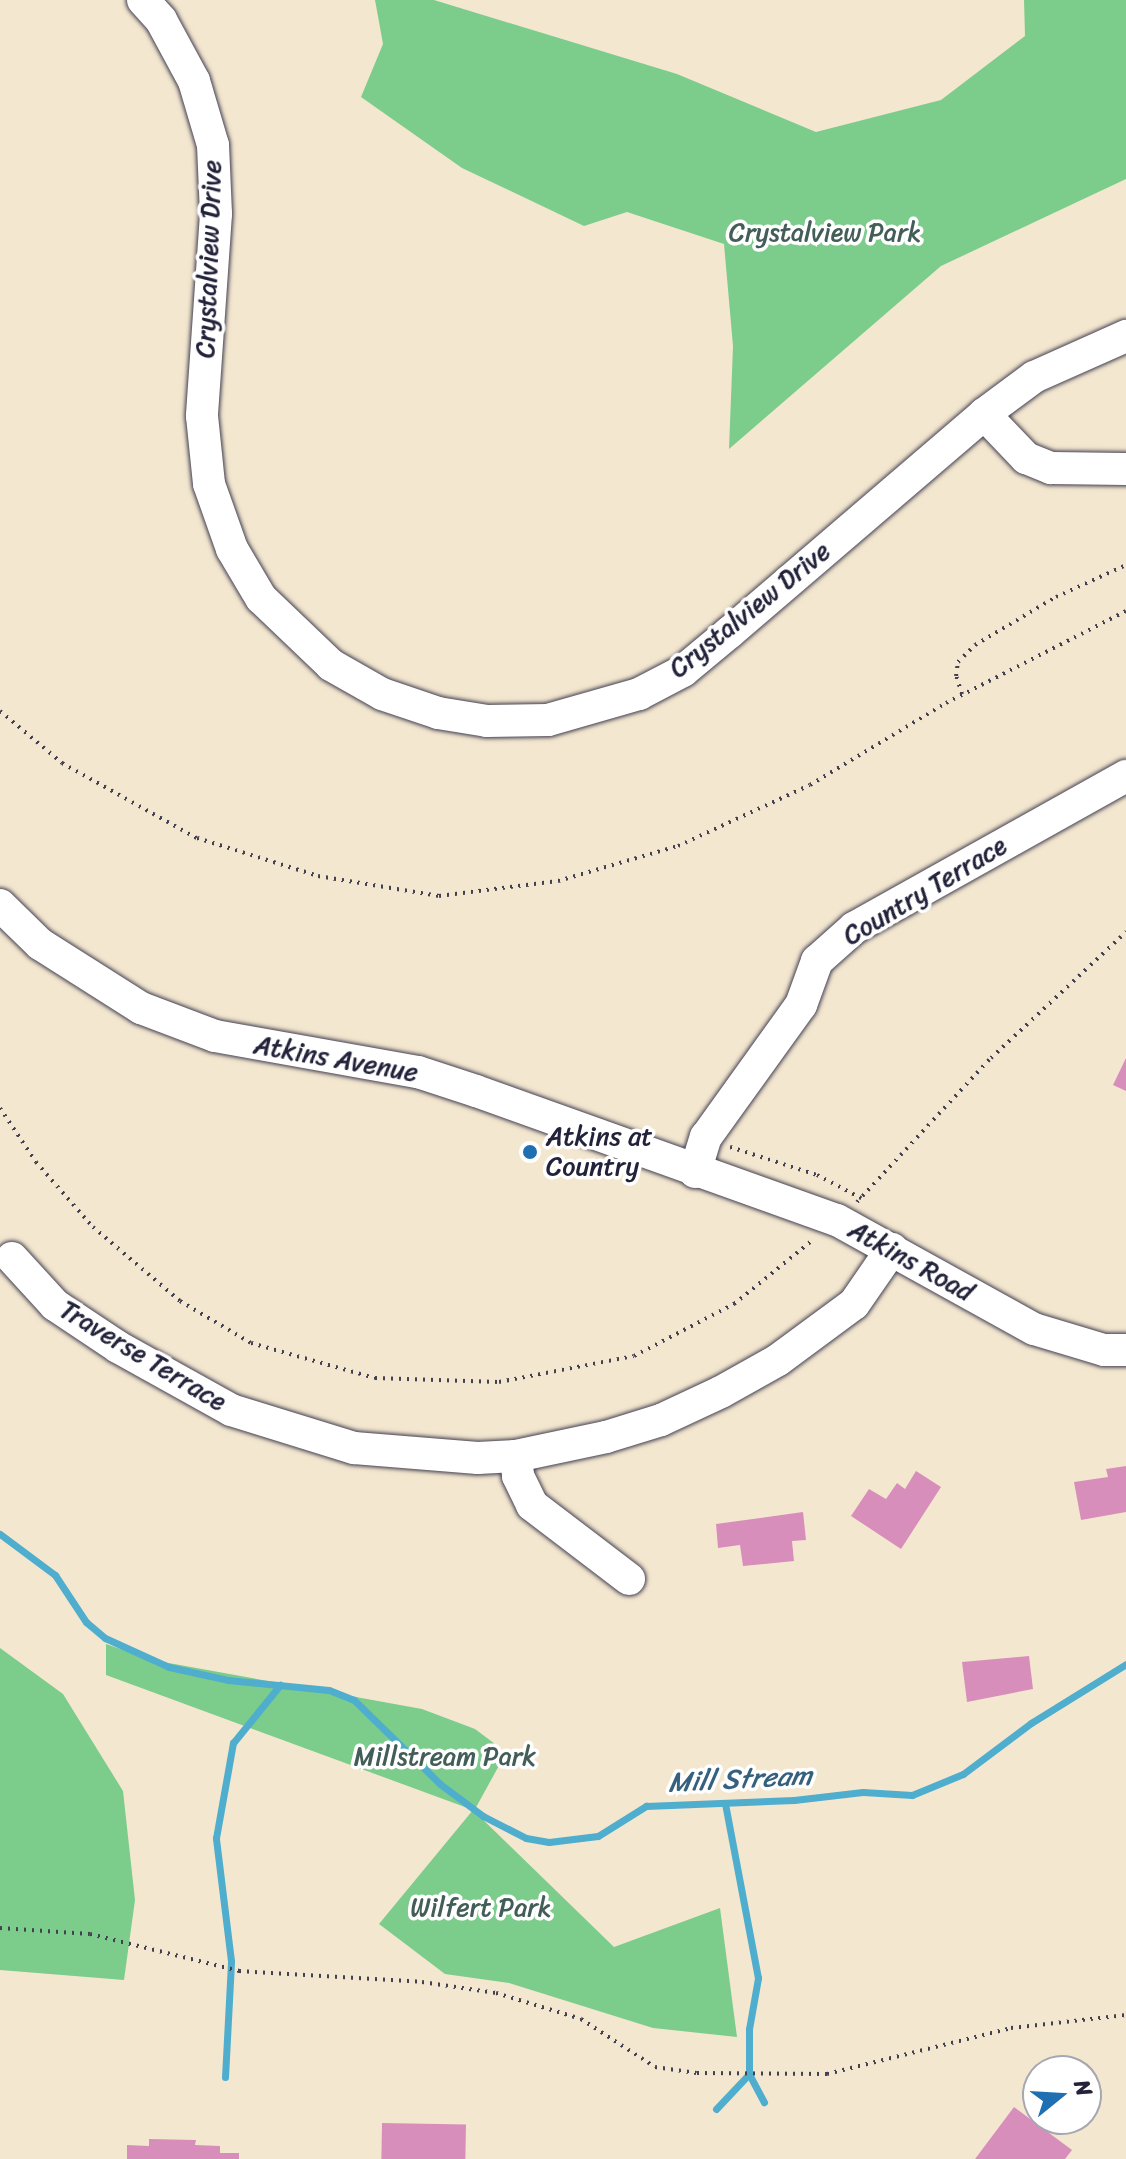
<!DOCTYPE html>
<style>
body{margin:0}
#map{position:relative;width:1126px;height:2159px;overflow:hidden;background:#f4e7d0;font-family:Sriracha,sans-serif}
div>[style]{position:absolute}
.green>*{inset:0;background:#7ccc8c}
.stream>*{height:7px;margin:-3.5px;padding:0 3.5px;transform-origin:3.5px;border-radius:3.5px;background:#4faecd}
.building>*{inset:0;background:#d88ebb;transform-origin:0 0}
.path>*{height:4px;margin-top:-2px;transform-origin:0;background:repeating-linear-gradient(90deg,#424051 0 2px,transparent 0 8px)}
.roads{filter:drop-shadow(0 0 2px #424051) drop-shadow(0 0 2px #424051)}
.minor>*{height:32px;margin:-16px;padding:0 16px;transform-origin:16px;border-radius:16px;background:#fff}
.dots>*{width:22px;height:22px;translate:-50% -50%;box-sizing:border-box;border:4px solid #fff;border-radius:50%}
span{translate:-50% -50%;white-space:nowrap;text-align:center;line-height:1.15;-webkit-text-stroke:7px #fff;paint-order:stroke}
.park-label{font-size:26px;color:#425e57}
.street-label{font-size:26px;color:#22223b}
.poi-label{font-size:26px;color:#22223b}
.left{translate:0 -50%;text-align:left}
.water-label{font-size:28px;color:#36617d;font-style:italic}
.north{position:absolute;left:1022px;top:2055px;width:80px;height:80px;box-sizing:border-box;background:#fff;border:2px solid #a7a7b1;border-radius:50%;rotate:72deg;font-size:22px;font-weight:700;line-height:32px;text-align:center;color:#22223b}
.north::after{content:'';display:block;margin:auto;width:28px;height:36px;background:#1f6fb2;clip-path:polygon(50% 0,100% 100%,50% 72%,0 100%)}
</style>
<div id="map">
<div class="green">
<div style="clip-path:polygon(375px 0,434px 0,677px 74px,816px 132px,941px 100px,1025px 36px,1024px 0,1126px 0,1126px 179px,941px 266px,729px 449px,733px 346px,724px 244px,627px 212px,584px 226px,462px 168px,361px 97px,383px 44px)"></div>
<div style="clip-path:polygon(106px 1644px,152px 1660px,422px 1709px,475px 1729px,495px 1744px,501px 1762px,474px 1811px,614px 1947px,720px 1908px,737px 2037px,653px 2028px,509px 1983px,445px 1974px,379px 1924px,473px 1810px,106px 1675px)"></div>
<div style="clip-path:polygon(0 1648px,63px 1694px,123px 1791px,135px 1900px,124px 1980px,0 1970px)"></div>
</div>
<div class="stream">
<div style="left:0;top:1534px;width:69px;rotate:36.7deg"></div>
<div style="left:55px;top:1575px;width:56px;rotate:56.6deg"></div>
<div style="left:86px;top:1622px;width:25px;rotate:40deg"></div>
<div style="left:105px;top:1638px;width:70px;rotate:24.4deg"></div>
<div style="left:169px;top:1667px;width:60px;rotate:12.4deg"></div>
<div style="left:228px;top:1680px;width:101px;rotate:5.7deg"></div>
<div style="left:329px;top:1690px;width:27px;rotate:22deg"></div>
<div style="left:354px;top:1700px;width:120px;rotate:44.3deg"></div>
<div style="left:440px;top:1784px;width:54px;rotate:36.7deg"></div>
<div style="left:483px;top:1816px;width:48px;rotate:27.1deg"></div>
<div style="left:526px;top:1838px;width:23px;rotate:10deg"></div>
<div style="left:549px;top:1842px;width:49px;rotate:-7deg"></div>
<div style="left:598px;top:1836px;width:57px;rotate:-32deg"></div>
<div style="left:646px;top:1806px;width:148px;rotate:-2.3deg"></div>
<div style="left:794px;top:1800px;width:69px;rotate:-6.6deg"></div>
<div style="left:863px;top:1792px;width:49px;rotate:3.5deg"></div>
<div style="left:912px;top:1795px;width:55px;rotate:-22.4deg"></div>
<div style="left:963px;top:1774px;width:85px;rotate:-36.9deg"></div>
<div style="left:1031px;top:1723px;width:112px;rotate:-31.8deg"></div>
<div style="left:749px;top:2074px;width:32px;rotate:62deg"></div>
<div style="left:225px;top:2077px;width:116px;rotate:-87deg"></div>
<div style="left:231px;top:1961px;width:124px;rotate:-97deg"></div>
<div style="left:216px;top:1838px;width:97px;rotate:-79.9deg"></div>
<div style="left:233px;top:1743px;width:75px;rotate:-51deg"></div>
<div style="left:716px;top:2109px;width:48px;rotate:-46.7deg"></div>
<div style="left:749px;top:2074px;width:45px;rotate:-90deg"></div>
<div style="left:749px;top:2029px;width:52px;rotate:-80deg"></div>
<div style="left:758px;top:1978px;width:177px;rotate:-100.7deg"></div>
</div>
<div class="building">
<div style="clip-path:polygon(1126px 1058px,1126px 1091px,1113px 1085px)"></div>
<div style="clip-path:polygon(1126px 1466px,1126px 1512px,1081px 1520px,1074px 1482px,1108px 1477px,1106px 1469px)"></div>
<div style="clip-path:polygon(916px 1471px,941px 1487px,901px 1549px,851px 1516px,869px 1489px,886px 1499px,897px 1483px,905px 1489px)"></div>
<div style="clip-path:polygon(803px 1512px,806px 1540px,792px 1541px,794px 1561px,743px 1566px,740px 1545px,718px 1548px,716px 1524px)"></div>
<div style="clip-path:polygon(1029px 1656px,1033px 1689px,967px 1702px,962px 1662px)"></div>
<div style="clip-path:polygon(1014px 2107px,1072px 2150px,1065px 2159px,975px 2159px)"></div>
<div style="left:382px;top:2123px;width:84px;height:36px;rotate:1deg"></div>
<div style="clip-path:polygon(149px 2139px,196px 2140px,195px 2145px,220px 2146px,220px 2153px,239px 2153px,239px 2159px,127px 2159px,127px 2145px,149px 2146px)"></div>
</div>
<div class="path">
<div style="left:962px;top:694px;width:19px;rotate:-108deg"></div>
<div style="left:956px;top:676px;width:14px;rotate:-82deg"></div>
<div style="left:958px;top:662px;width:24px;rotate:-45deg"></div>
<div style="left:975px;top:645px;width:94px;rotate:-30.7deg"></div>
<div style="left:1056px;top:597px;width:77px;rotate:-24.6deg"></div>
<div style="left:0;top:711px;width:81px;rotate:40deg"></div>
<div style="left:62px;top:763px;width:154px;rotate:29.1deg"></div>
<div style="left:197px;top:838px;width:127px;rotate:17.4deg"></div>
<div style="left:318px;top:876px;width:123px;rotate:9.4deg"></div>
<div style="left:439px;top:896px;width:120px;rotate:-7.2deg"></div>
<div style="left:558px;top:881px;width:125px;rotate:-16.3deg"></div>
<div style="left:678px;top:846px;width:145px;rotate:-24.8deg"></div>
<div style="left:810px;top:785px;width:159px;rotate:-31.1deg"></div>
<div style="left:946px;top:703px;width:202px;rotate:-27.1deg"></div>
<div style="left:0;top:1108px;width:65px;rotate:56.3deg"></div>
<div style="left:36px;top:1162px;width:86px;rotate:48.8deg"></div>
<div style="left:93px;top:1227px;width:114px;rotate:40.4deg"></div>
<div style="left:180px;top:1301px;width:82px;rotate:30.6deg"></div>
<div style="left:251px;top:1343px;width:129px;rotate:15.8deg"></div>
<div style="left:375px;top:1378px;width:124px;rotate:1.8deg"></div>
<div style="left:499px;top:1382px;width:137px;rotate:-10.9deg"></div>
<div style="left:634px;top:1356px;width:113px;rotate:-27.5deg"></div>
<div style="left:734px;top:1304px;width:103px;rotate:-39.1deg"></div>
<div style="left:730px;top:1147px;width:91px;rotate:17.8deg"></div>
<div style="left:817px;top:1175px;width:50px;rotate:27.6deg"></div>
<div style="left:857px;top:1202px;width:197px;rotate:-47.1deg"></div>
<div style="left:991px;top:1058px;width:185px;rotate:-43deg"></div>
<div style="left:0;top:1928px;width:90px;rotate:3.8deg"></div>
<div style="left:90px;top:1934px;width:154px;rotate:13.9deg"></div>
<div style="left:239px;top:1971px;width:183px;rotate:3.4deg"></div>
<div style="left:422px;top:1982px;width:75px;rotate:8.5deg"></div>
<div style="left:496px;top:1993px;width:89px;rotate:17deg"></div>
<div style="left:581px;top:2019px;width:88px;rotate:33deg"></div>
<div style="left:655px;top:2067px;width:42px;rotate:8.1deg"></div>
<div style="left:697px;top:2073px;width:130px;rotate:0.4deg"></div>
<div style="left:827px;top:2074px;width:190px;rotate:-14deg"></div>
<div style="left:1011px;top:2028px;width:116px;rotate:-6.4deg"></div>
</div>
<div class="roads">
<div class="minor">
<div style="left:143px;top:0;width:27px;rotate:48deg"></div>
<div style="left:161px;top:20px;width:69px;rotate:61.6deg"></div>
<div style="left:194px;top:81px;width:67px;rotate:73.5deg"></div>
<div style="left:213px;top:145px;width:69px;rotate:87.5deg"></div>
<div style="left:216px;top:214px;width:202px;rotate:94deg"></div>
<div style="left:202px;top:416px;width:68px;rotate:84.1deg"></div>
<div style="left:209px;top:484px;width:69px;rotate:70.5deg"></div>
<div style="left:232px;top:549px;width:57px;rotate:59.4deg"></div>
<div style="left:261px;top:598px;width:97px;rotate:43.7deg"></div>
<div style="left:331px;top:665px;width:59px;rotate:29.6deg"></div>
<div style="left:382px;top:694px;width:59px;rotate:18.7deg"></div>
<div style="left:438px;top:713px;width:50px;rotate:9.3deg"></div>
<div style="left:487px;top:721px;width:61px;rotate:-0.9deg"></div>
<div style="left:548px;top:720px;width:95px;rotate:-15.9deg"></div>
<div style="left:639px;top:694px;width:50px;rotate:-27.6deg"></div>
<div style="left:683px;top:671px;width:61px;rotate:-39.7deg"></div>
<div style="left:730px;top:632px;width:335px;rotate:-40.6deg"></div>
<div style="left:984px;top:414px;width:62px;rotate:-36.5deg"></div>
<div style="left:1034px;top:377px;width:101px;rotate:-24deg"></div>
<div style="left:984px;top:414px;width:61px;rotate:46.3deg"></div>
<div style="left:1026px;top:458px;width:27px;rotate:22deg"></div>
<div style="left:1051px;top:468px;width:75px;rotate:0.8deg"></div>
<div style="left:0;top:905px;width:56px;rotate:44.3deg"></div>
<div style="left:40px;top:944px;width:120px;rotate:32.4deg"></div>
<div style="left:141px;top:1008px;width:79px;rotate:20.7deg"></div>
<div style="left:215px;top:1036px;width:206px;rotate:10.1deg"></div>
<div style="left:418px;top:1072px;width:61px;rotate:18.1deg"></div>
<div style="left:476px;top:1091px;width:383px;rotate:19.7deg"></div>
<div style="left:837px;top:1220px;width:225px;rotate:29deg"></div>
<div style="left:1034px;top:1329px;width:73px;rotate:16.7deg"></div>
<div style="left:1104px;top:1350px;width:22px"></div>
<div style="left:695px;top:1172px;width:37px;rotate:-73deg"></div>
<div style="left:706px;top:1137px;width:163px;rotate:-54.3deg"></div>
<div style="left:801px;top:1005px;width:47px;rotate:-70deg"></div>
<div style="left:817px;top:961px;width:50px;rotate:-41.7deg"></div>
<div style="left:854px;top:928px;width:312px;rotate:-29.2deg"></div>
<div style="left:12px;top:1258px;width:64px;rotate:47.5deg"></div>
<div style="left:55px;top:1305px;width:76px;rotate:33.7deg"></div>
<div style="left:118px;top:1347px;width:129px;rotate:29.1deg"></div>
<div style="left:231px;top:1410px;width:129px;rotate:17.2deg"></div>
<div style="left:354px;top:1448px;width:124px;rotate:4.6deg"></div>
<div style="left:478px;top:1458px;width:38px;rotate:-3deg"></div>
<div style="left:516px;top:1456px;width:92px;rotate:-11.9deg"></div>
<div style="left:606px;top:1437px;width:58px;rotate:-17.2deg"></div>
<div style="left:661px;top:1420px;width:66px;rotate:-25deg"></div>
<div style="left:721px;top:1392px;width:65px;rotate:-29.3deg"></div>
<div style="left:778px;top:1360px;width:94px;rotate:-36.4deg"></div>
<div style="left:854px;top:1304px;width:67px;rotate:-55.4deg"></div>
<div style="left:516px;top:1456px;width:20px;rotate:84deg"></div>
<div style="left:518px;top:1476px;width:32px;rotate:64deg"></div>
<div style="left:532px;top:1505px;width:122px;rotate:37.3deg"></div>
</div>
</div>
<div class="dots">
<div style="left:530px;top:1152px;background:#1f6fb2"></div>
</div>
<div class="park-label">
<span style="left:825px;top:233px">Crystalview Park</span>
<span style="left:445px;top:1757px">Millstream Park</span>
<span style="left:481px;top:1908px">Wilfert Park</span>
</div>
<div class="street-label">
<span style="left:209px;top:259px;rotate:-88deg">Crystalview Drive</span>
<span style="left:750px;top:610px;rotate:-39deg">Crystalview Drive</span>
<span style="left:925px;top:891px;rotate:-31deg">Country Terrace</span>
<span style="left:336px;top:1059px;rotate:10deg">Atkins Avenue</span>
<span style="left:911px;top:1261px;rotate:29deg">Atkins Road</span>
<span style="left:143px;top:1356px;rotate:31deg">Traverse Terrace</span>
</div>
<div class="poi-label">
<span class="left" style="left:546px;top:1152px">Atkins at<br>Country</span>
</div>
<div class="water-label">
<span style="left:740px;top:1779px;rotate:-3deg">Mill Stream</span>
</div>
<div class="north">N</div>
</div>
